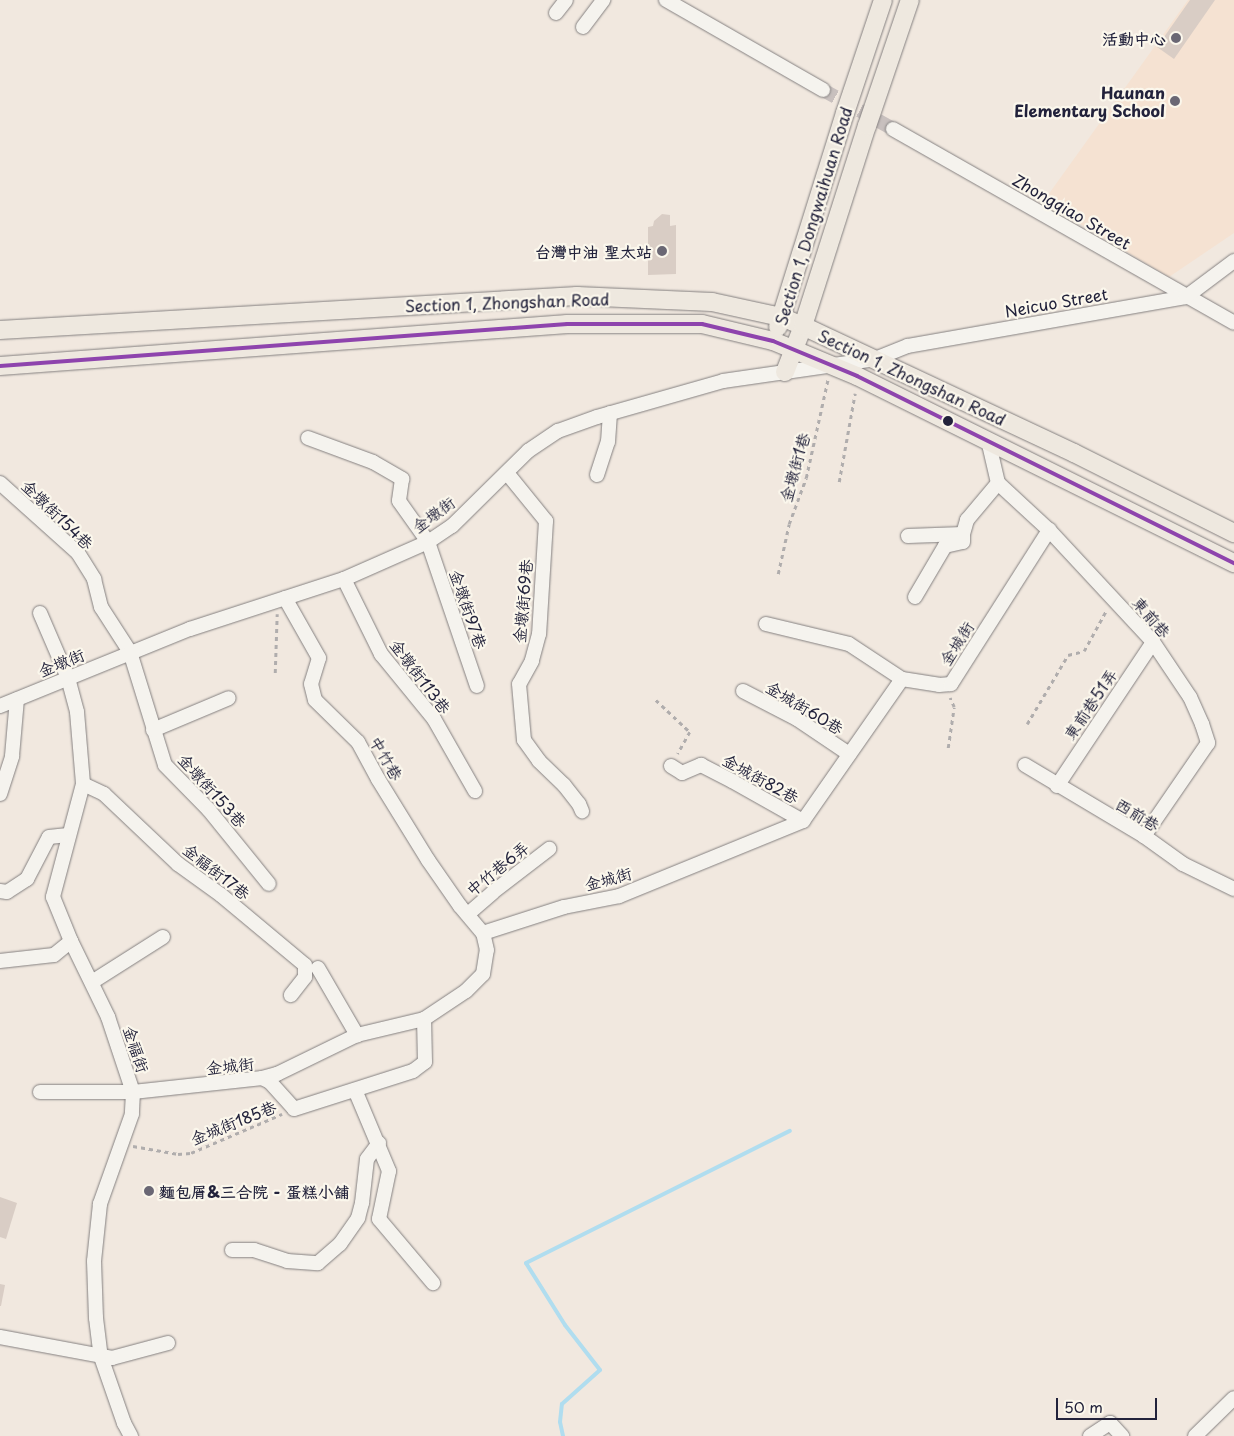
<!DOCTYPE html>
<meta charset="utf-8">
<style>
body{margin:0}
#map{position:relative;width:1234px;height:1436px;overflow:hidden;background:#f1e8df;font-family:"Playpen Sans","LXGW WenKai TC",sans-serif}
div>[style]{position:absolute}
.built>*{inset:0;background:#f5e2d2}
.stream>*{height:4px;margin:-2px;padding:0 2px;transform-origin:2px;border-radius:2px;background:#b0ddef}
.building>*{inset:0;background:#d9cdc5}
.minor-tunnel>*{height:14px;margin-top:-7px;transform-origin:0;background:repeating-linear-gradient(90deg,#c8c0be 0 14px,transparent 0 21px)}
.path>*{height:2.5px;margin-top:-1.25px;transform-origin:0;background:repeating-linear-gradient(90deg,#b0adad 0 4px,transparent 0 8px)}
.roads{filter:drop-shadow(0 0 1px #848080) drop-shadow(0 0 1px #848080)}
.minor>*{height:14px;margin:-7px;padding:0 7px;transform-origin:7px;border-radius:7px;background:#f5f3ee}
.major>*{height:18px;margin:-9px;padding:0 9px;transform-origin:9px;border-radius:9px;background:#eee8df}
.bus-1>*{height:4px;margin:-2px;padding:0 2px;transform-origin:2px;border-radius:2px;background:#8e44ad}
.dots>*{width:14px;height:14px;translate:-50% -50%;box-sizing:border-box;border:2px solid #fbf7ec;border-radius:50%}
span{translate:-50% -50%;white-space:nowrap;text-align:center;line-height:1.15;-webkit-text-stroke:4.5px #fbf7ec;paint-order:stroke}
.poi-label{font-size:16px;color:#22223b;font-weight:700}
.right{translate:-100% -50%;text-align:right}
.left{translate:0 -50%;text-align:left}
.street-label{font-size:16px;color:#22223b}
.scale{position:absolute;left:1056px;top:1398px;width:101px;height:22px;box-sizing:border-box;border:2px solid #22223b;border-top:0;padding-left:6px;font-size:15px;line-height:18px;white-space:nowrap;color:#22223b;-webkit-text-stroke:4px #fbf7ec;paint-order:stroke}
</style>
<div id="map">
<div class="built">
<div style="clip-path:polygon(1188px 0,1234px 0,1234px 233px,1169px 277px,1043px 202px)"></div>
</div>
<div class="stream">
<div style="left:563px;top:1436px;width:14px;rotate:-102deg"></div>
<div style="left:560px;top:1422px;width:18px;rotate:-84deg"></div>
<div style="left:562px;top:1404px;width:51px;rotate:-41.8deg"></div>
<div style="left:600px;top:1370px;width:57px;rotate:-127.9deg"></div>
<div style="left:565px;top:1325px;width:73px;rotate:-122.2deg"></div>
<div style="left:526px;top:1263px;width:295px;rotate:-26.6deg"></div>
</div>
<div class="building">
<div style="clip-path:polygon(1190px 0,1215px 0,1174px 59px,1157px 47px)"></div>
<div style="clip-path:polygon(662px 214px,670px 215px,670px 226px,676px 225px,676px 274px,648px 275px,648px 227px,653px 226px,654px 221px)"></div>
<div style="clip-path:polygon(0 1197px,17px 1203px,6px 1239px,0 1237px)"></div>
<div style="clip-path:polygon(0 1284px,5px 1285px,1px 1306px,0 1306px)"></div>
</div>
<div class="minor-tunnel">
<div style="left:823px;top:90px;width:80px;rotate:29.1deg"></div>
</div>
<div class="path">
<div style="left:839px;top:482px;width:90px;rotate:-79.8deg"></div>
<div style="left:778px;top:574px;width:51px;rotate:-77.6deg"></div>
<div style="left:789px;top:524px;width:49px;rotate:-69.7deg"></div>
<div style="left:806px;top:478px;width:101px;rotate:-77.5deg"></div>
<div style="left:275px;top:673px;width:59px;rotate:-88.1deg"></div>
<div style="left:656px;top:700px;width:47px;rotate:43.3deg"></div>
<div style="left:690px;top:732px;width:25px;rotate:119deg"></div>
<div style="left:1027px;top:724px;width:80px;rotate:-59.3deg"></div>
<div style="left:1068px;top:655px;width:16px;rotate:-14deg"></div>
<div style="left:1084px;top:651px;width:46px;rotate:-61.2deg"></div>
<div style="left:948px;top:748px;width:41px;rotate:-81.7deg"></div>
<div style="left:954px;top:707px;width:10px;rotate:-114deg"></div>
<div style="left:133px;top:1146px;width:46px;rotate:10.1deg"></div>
<div style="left:178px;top:1154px;width:13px;rotate:-4deg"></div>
<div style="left:191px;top:1153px;width:99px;rotate:-23.2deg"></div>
</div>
<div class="roads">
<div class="minor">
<div style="left:666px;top:0;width:181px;rotate:29.8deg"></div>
<div style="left:556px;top:13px;width:16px;rotate:-52deg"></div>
<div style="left:583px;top:27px;width:34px;rotate:-53deg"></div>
<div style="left:893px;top:129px;width:392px;rotate:29.6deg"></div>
<div style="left:308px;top:438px;width:69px;rotate:20.3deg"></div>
<div style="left:373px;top:462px;width:34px;rotate:30deg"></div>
<div style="left:402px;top:479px;width:22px;rotate:98deg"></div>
<div style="left:399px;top:501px;width:50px;rotate:54.7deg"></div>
<div style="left:428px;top:542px;width:152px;rotate:71.2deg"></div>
<div style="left:988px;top:440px;width:44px;rotate:76.9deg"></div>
<div style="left:998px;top:483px;width:69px;rotate:42.7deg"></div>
<div style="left:1049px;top:530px;width:153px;rotate:47.1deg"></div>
<div style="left:1153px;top:642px;width:66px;rotate:56.1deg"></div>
<div style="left:1190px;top:697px;width:30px;rotate:66deg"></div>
<div style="left:1202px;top:724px;width:20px;rotate:72deg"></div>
<div style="left:1208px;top:743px;width:113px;rotate:124.5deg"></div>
<div style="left:507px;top:473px;width:62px;rotate:50.9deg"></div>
<div style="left:546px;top:521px;width:113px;rotate:93.5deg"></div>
<div style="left:539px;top:634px;width:28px;rotate:105deg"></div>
<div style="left:532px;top:661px;width:26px;rotate:119deg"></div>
<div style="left:519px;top:684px;width:56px;rotate:84.9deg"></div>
<div style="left:524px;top:740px;width:26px;rotate:54deg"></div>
<div style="left:539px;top:761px;width:35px;rotate:44deg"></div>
<div style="left:564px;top:785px;width:24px;rotate:52deg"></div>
<div style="left:579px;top:804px;width:8px;rotate:67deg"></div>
<div style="left:597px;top:475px;width:35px;rotate:-72deg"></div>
<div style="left:608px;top:442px;width:29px;rotate:-86deg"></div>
<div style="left:0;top:483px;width:105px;rotate:41.9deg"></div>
<div style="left:78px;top:553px;width:31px;rotate:58deg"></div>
<div style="left:94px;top:579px;width:29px;rotate:76deg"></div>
<div style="left:101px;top:607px;width:54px;rotate:57.2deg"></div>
<div style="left:130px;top:652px;width:118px;rotate:72.8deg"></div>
<div style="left:165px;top:765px;width:63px;rotate:45.6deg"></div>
<div style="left:209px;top:810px;width:95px;rotate:51deg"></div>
<div style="left:908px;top:536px;width:55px;rotate:-2.1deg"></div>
<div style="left:344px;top:579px;width:84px;rotate:63.7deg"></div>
<div style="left:381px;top:654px;width:84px;rotate:50.8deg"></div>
<div style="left:434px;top:719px;width:83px;rotate:60.3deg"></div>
<div style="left:915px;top:597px;width:59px;rotate:-59.5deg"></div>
<div style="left:945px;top:546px;width:18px;rotate:-13deg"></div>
<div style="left:963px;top:542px;width:8px;rotate:-90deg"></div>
<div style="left:963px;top:534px;width:15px;rotate:-74deg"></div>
<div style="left:967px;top:520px;width:48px;rotate:-50deg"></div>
<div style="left:285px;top:598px;width:69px;rotate:60.5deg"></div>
<div style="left:319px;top:658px;width:27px;rotate:107deg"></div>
<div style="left:311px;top:684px;width:16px;rotate:76deg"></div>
<div style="left:315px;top:700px;width:60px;rotate:44.3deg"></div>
<div style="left:358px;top:742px;width:42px;rotate:61.6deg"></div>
<div style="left:378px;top:779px;width:95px;rotate:58.3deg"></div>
<div style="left:428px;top:860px;width:56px;rotate:55.2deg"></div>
<div style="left:460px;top:906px;width:35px;rotate:50deg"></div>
<div style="left:40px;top:613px;width:71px;rotate:66.7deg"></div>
<div style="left:68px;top:678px;width:35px;rotate:75deg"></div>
<div style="left:77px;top:712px;width:72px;rotate:85.2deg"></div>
<div style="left:83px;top:784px;width:117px;rotate:104.9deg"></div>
<div style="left:53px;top:897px;width:48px;rotate:67.8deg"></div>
<div style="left:71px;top:941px;width:85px;rotate:64deg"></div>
<div style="left:108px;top:1017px;width:79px;rotate:71.6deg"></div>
<div style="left:133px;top:1092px;width:22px;rotate:93deg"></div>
<div style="left:132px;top:1114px;width:96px;rotate:109.6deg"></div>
<div style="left:100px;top:1204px;width:57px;rotate:96deg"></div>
<div style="left:94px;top:1261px;width:57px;rotate:88deg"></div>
<div style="left:96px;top:1318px;width:39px;rotate:83deg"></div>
<div style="left:101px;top:1357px;width:70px;rotate:70.8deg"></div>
<div style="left:124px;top:1423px;width:15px;rotate:62deg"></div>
<div style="left:766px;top:624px;width:85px;rotate:13.5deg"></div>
<div style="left:849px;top:644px;width:64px;rotate:33.4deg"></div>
<div style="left:743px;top:691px;width:61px;rotate:27.4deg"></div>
<div style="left:797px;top:719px;width:63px;rotate:33.9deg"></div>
<div style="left:0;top:706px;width:205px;rotate:-22.1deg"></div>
<div style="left:190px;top:629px;width:162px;rotate:-18deg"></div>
<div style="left:344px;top:579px;width:92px;rotate:-23.8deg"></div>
<div style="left:428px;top:542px;width:29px;rotate:-34deg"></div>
<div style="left:452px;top:526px;width:107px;rotate:-44.6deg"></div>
<div style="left:528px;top:451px;width:36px;rotate:-34deg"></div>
<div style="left:558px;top:431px;width:41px;rotate:-19.7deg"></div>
<div style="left:597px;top:417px;width:131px;rotate:-15.9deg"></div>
<div style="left:723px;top:381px;width:154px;rotate:-8.2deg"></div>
<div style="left:875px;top:359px;width:35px;rotate:-22deg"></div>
<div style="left:908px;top:346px;width:282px;rotate:-10deg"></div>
<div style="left:1186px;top:297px;width:60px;rotate:-36.9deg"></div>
<div style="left:153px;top:730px;width:82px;rotate:-22.8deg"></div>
<div style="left:1025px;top:765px;width:139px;rotate:30.8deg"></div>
<div style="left:1144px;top:836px;width:48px;rotate:35.7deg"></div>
<div style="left:1183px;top:864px;width:57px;rotate:26.1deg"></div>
<div style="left:671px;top:766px;width:13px;rotate:32deg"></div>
<div style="left:682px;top:773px;width:21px;rotate:-23deg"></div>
<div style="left:701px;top:765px;width:35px;rotate:27deg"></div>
<div style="left:732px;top:781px;width:81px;rotate:29.4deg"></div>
<div style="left:83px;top:784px;width:23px;rotate:25deg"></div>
<div style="left:104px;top:794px;width:102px;rotate:43.4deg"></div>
<div style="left:178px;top:864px;width:53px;rotate:35.8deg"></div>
<div style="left:221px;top:895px;width:109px;rotate:39.8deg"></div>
<div style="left:305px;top:965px;width:12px;rotate:90deg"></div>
<div style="left:305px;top:977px;width:23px;rotate:128deg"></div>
<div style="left:1057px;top:786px;width:173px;rotate:-56.3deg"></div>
<div style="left:0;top:794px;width:40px;rotate:-72deg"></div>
<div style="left:12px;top:756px;width:57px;rotate:-85deg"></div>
<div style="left:0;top:891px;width:7px;rotate:8deg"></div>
<div style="left:7px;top:892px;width:24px;rotate:-33deg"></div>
<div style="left:27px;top:879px;width:47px;rotate:-62.4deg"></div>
<div style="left:49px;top:837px;width:19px;rotate:-6deg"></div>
<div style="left:468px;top:914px;width:33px;rotate:-41deg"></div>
<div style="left:493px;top:892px;width:71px;rotate:-37.5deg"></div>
<div style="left:0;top:961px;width:54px;rotate:-6.3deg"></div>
<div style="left:54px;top:955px;width:22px;rotate:-39deg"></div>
<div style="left:318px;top:968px;width:78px;rotate:59.8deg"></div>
<div style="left:92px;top:982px;width:84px;rotate:-32.4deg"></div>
<div style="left:262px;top:1078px;width:9px;rotate:27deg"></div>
<div style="left:270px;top:1082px;width:36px;rotate:48deg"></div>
<div style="left:294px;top:1109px;width:125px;rotate:-17.7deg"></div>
<div style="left:413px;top:1071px;width:15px;rotate:-37deg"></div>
<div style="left:425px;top:1062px;width:43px;rotate:-91.3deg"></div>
<div style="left:355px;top:1090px;width:88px;rotate:67.2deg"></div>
<div style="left:389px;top:1171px;width:49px;rotate:101.8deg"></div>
<div style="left:379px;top:1219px;width:84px;rotate:49.8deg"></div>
<div style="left:40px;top:1092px;width:93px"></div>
<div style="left:133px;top:1092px;width:130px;rotate:-6.2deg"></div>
<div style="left:262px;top:1078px;width:16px;rotate:-15deg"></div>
<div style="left:277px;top:1074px;width:89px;rotate:-26deg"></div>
<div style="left:357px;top:1035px;width:69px;rotate:-13.4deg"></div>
<div style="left:424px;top:1019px;width:50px;rotate:-33.7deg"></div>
<div style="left:466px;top:991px;width:24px;rotate:-45deg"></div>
<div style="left:483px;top:974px;width:24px;rotate:-81deg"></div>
<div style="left:487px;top:950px;width:17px;rotate:-103deg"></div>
<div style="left:483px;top:933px;width:85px;rotate:-17.8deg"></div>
<div style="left:564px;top:907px;width:56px;rotate:-11.3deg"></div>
<div style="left:619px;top:896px;width:199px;rotate:-22.2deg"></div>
<div style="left:803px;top:821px;width:173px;rotate:-55.1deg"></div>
<div style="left:902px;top:679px;width:37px;rotate:9deg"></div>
<div style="left:939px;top:685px;width:12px;rotate:-5deg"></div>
<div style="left:951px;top:684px;width:183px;rotate:-57.5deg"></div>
<div style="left:232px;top:1250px;width:22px"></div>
<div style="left:254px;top:1250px;width:35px;rotate:18deg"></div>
<div style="left:287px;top:1261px;width:31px;rotate:4deg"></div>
<div style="left:318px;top:1263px;width:29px;rotate:-41deg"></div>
<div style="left:340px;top:1244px;width:32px;rotate:-55deg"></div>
<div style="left:358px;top:1218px;width:16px;rotate:-75deg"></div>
<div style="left:362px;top:1203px;width:44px;rotate:-83.5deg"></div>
<div style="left:367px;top:1159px;width:20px;rotate:-53deg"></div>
<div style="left:0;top:1337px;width:114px;rotate:10.6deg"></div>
<div style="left:112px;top:1358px;width:58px;rotate:-15deg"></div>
<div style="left:1090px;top:1436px;width:24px;rotate:-33deg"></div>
<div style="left:1110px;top:1423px;width:18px;rotate:47deg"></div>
<div style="left:1195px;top:1436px;width:54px;rotate:-44.3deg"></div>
</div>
<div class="major">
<div style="left:778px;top:327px;width:224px;rotate:-72.6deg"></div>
<div style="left:845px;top:113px;width:119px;rotate:-71.4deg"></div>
<div style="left:0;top:330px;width:578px;rotate:-3.37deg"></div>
<div style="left:577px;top:296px;width:135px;rotate:2.5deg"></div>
<div style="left:712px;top:302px;width:71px;rotate:12.3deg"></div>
<div style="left:781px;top:317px;width:24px;rotate:22deg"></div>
<div style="left:803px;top:326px;width:299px;rotate:25.1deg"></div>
<div style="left:1074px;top:453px;width:179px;rotate:26.6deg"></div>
<div style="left:0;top:366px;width:569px;rotate:-4.24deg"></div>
<div style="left:567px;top:324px;width:135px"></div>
<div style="left:702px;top:324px;width:73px;rotate:13.5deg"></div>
<div style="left:773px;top:341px;width:91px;rotate:22.6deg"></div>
<div style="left:857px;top:376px;width:421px;rotate:26.4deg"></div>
<div style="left:785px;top:372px;width:49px;rotate:-68.6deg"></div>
<div style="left:803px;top:326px;width:210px;rotate:-72.3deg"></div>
<div style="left:867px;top:126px;width:133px;rotate:-71.2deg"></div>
</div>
</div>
<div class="bus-1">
<div style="left:0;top:366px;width:569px;rotate:-4.24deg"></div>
<div style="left:567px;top:324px;width:135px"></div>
<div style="left:702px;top:324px;width:73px;rotate:13.5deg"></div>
<div style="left:773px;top:341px;width:91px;rotate:22.6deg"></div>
<div style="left:857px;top:376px;width:421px;rotate:26.4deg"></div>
</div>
<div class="dots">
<div style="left:1176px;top:38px;background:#6a6774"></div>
<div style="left:1175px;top:101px;background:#6a6774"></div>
<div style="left:662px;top:251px;background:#6a6774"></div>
<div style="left:948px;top:421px;background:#22223b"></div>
<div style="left:149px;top:1191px;background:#6a6774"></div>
</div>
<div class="poi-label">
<span class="right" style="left:1166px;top:38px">活動中心</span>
<span class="right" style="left:1165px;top:101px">Haunan<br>Elementary School</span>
<span class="right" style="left:652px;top:251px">台灣中油 聖太站</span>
<span class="left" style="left:159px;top:1191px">麵包屑&amp;三合院 - 蛋糕小舖</span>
</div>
<div class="street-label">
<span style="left:1072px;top:211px;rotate:30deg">Zhongqiao Street</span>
<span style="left:813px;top:216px;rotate:-73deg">Section 1, Dongwaihuan Road</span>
<span style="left:507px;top:302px;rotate:-2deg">Section 1, Zhongshan Road</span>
<span style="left:1056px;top:302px;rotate:-10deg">Neicuo Street</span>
<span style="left:912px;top:377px;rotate:25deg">Section 1, Zhongshan Road</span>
<span style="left:794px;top:467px;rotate:-74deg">金墩街1巷</span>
<span style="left:58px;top:514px;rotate:44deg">金墩街154巷</span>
<span style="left:433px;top:514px;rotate:-36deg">金墩街</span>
<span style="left:522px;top:601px;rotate:-85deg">金墩街69巷</span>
<span style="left:469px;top:609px;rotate:71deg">金墩街97巷</span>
<span style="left:1152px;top:617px;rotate:49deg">東前巷</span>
<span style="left:956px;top:643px;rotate:-57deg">金城街</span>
<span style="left:61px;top:662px;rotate:-22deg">金墩街</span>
<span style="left:421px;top:676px;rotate:53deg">金墩街113巷</span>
<span style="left:1090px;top:704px;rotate:-56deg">東前巷51弄</span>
<span style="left:805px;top:707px;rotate:31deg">金城街60巷</span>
<span style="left:387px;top:758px;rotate:60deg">中竹巷</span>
<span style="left:761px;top:778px;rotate:29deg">金城街82巷</span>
<span style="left:213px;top:790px;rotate:48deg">金墩街153巷</span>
<span style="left:1138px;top:814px;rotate:31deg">西前巷</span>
<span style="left:497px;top:868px;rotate:-39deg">中竹巷6弄</span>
<span style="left:217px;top:871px;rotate:38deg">金福街17巷</span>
<span style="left:608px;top:878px;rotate:-15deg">金城街</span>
<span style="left:137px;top:1049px;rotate:72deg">金福街</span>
<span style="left:230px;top:1065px;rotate:-6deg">金城街</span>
<span style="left:233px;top:1122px;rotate:-22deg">金城街185巷</span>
</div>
<div class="scale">50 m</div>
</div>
